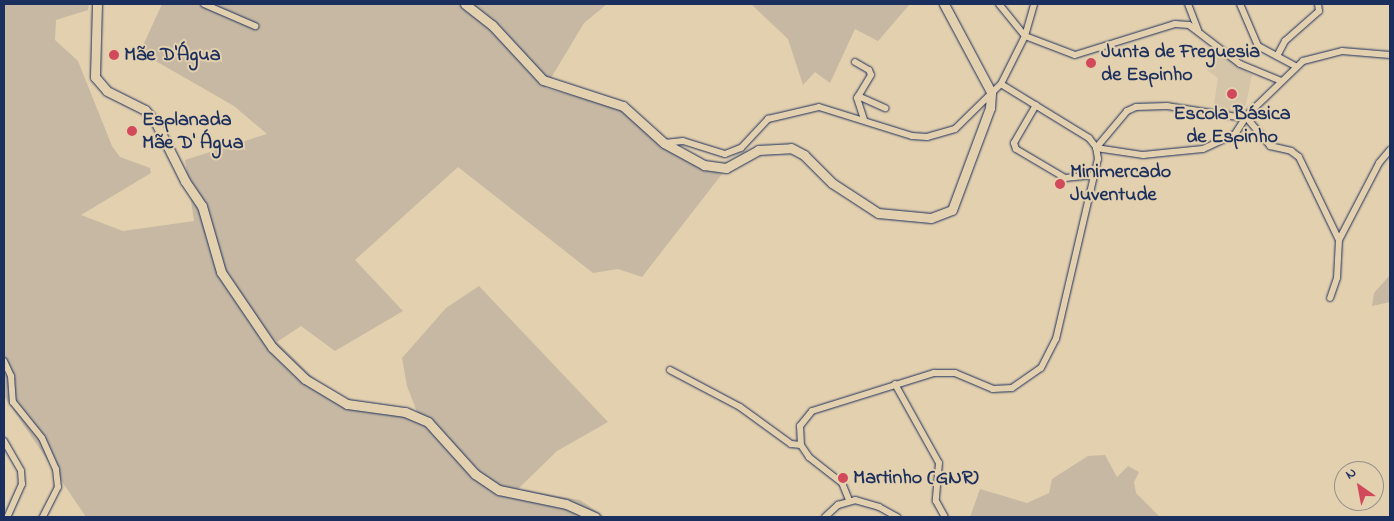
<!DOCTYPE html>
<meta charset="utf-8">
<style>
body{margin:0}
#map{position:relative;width:1394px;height:521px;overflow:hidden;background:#e3d0ae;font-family:"Indie Flower",sans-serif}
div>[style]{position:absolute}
.built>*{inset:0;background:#d4c4a8}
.green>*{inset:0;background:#c6b8a2}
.roads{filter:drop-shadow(0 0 1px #1b2f5e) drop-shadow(0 0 1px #1b2f5e)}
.minor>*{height:6px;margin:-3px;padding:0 3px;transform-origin:3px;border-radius:3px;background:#e3d0ae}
.major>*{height:9px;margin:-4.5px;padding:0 4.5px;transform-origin:4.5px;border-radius:4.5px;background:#e3d0ae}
.dots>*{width:14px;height:14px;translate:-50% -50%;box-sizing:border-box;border:2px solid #e3d0ae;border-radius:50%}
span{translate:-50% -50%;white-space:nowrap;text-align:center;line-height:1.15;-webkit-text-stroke:4px #e3d0ae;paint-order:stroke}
.poi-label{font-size:20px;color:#1b2f5e;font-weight:700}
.left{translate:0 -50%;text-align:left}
.frame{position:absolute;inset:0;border:5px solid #1b2f5e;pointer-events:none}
.north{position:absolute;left:1334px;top:461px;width:50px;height:50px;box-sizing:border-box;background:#e3d0ae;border:1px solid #93908e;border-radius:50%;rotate:327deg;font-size:14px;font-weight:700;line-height:20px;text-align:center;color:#1b2f5e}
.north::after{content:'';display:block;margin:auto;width:18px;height:22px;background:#d1495b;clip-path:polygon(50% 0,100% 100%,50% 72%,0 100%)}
</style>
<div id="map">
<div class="built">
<div style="clip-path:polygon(1217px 52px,1252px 75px,1244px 113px,1213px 110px,1218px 78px,1207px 70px)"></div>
</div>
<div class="green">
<div style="clip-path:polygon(4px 4px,89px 4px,88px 10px,56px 20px,55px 40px,78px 61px,112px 146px,120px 157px,150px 168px,151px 173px,81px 215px,123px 231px,194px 221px,185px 160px,267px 134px,234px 106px,140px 52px,162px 4px,607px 4px,584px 23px,545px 88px,620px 108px,670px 149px,722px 174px,642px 277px,618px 269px,593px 273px,458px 167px,355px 260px,403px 311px,335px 351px,301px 326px,277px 342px,316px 380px,346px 399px,417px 412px,407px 386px,402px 358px,446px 308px,479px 286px,608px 422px,557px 451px,518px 489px,580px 500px,605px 517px,86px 517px,4px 396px)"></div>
<div style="clip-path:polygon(751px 4px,910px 4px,878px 41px,855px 29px,830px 83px,815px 72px,803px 85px,788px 39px)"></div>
<div style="clip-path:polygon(1390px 275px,1390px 302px,1372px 306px,1374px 293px)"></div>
<div style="clip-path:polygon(1105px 455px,1117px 477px,1128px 466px,1139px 472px,1134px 482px,1136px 493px,1160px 517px,970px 517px,980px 489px,1027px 503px,1049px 493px,1052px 479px,1088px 456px)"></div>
</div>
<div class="roads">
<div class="minor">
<div style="left:204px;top:4px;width:56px;rotate:23.3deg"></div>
<div style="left:999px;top:4px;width:41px;rotate:50.9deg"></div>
<div style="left:1025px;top:36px;width:53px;rotate:20.8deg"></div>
<div style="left:1075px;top:55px;width:105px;rotate:-17.2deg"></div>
<div style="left:1175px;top:24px;width:14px;rotate:4deg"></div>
<div style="left:1189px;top:25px;width:64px;rotate:37.4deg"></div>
<div style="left:1240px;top:64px;width:44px;rotate:22.5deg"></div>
<div style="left:1188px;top:4px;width:28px;rotate:69deg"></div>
<div style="left:1240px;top:4px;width:46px;rotate:66.8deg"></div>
<div style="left:1258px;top:46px;width:42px;rotate:28.4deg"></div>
<div style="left:1277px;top:56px;width:17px;rotate:-62deg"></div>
<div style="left:1285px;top:41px;width:45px;rotate:-41.4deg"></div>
<div style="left:1319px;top:11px;width:7px;rotate:-98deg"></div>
<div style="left:855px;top:62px;width:16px;rotate:30deg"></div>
<div style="left:869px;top:70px;width:5px;rotate:68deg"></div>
<div style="left:871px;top:75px;width:27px;rotate:121deg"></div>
<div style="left:857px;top:98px;width:23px;rotate:72deg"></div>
<div style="left:1001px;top:84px;width:54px;rotate:-63.4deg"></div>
<div style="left:1025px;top:36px;width:33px;rotate:-74deg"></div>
<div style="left:858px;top:96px;width:30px;rotate:24deg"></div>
<div style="left:1036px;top:105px;width:44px;rotate:120.1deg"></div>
<div style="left:1014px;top:143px;width:6px;rotate:72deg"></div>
<div style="left:1016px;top:149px;width:57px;rotate:30.6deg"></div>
<div style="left:1065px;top:178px;width:29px;rotate:-6deg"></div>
<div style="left:1246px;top:117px;width:38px;rotate:50deg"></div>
<div style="left:1270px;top:146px;width:22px;rotate:13deg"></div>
<div style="left:1291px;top:151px;width:10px;rotate:37deg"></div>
<div style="left:1299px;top:157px;width:92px;rotate:64.3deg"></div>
<div style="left:1339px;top:240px;width:38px;rotate:93deg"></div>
<div style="left:1337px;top:278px;width:21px;rotate:109deg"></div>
<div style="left:664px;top:143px;width:19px;rotate:-6deg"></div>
<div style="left:683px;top:141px;width:44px;rotate:17.2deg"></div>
<div style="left:725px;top:154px;width:17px;rotate:-21deg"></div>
<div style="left:741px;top:148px;width:40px;rotate:-47deg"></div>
<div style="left:768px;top:119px;width:52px;rotate:-13.2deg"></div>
<div style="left:819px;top:107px;width:97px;rotate:17.3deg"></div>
<div style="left:912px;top:136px;width:15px;rotate:4deg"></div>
<div style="left:927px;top:137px;width:29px;rotate:-16deg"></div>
<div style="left:955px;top:129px;width:64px;rotate:-44.4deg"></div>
<div style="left:1096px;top:148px;width:48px;rotate:-50deg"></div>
<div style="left:1127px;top:111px;width:10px;rotate:-24deg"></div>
<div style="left:1136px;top:107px;width:31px;rotate:-2deg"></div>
<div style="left:1167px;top:106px;width:78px;rotate:8.9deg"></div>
<div style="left:1244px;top:118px;width:82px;rotate:-44deg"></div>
<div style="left:1303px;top:61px;width:40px;rotate:-14.4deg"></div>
<div style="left:1342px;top:51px;width:48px;rotate:4.8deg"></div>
<div style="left:1096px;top:148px;width:48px;rotate:8.5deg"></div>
<div style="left:1143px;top:155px;width:60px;rotate:-5.7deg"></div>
<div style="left:1203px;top:149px;width:35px;rotate:-25deg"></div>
<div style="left:1235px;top:134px;width:20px;rotate:-57deg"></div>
<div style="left:1339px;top:240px;width:87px;rotate:-62.5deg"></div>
<div style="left:1379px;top:163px;width:17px;rotate:-50deg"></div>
<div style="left:4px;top:361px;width:17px;rotate:65deg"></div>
<div style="left:11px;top:376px;width:26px;rotate:86deg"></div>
<div style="left:13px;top:402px;width:46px;rotate:51.1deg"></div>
<div style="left:42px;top:438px;width:34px;rotate:66deg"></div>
<div style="left:56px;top:469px;width:18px;rotate:84deg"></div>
<div style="left:58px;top:487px;width:34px;rotate:117deg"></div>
<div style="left:670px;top:370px;width:79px;rotate:27.9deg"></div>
<div style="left:740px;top:407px;width:63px;rotate:36deg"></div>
<div style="left:791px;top:444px;width:10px;rotate:6deg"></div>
<div style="left:895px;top:384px;width:90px;rotate:60.9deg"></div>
<div style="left:939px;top:463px;width:38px;rotate:95deg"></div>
<div style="left:936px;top:501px;width:18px;rotate:61deg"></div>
<div style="left:4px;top:441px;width:34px;rotate:60deg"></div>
<div style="left:21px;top:471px;width:13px;rotate:86deg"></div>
<div style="left:22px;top:484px;width:36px;rotate:114deg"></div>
<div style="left:849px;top:500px;width:18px;rotate:-112deg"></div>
<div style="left:842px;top:483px;width:42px;rotate:-141.8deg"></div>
<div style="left:809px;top:457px;width:14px;rotate:-124deg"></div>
<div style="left:801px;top:445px;width:19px;rotate:-93deg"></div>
<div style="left:800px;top:426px;width:19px;rotate:-51deg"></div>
<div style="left:812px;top:411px;width:128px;rotate:-17.3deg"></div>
<div style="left:934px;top:373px;width:21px"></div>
<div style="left:955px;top:373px;width:41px;rotate:22.8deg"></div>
<div style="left:993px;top:389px;width:19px;rotate:-3deg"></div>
<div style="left:1012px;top:388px;width:35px;rotate:-35deg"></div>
<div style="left:1041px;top:368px;width:33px;rotate:-63deg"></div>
<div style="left:1056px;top:339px;width:185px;rotate:-76.9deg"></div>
<div style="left:1098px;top:159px;width:12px;rotate:-99deg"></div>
<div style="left:1096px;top:147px;width:11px;rotate:-128deg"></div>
<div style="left:1089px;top:138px;width:103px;rotate:-148.5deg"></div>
<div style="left:825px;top:517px;width:18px;rotate:-43deg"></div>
<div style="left:838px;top:505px;width:18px;rotate:-16deg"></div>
<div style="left:855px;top:500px;width:25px;rotate:16deg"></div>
<div style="left:879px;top:507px;width:21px;rotate:29deg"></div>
</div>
<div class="major">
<div style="left:97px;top:4px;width:73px;rotate:91.6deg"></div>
<div style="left:95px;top:77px;width:18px;rotate:49deg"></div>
<div style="left:107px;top:91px;width:42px;rotate:26.6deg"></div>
<div style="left:145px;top:110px;width:17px;rotate:50deg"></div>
<div style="left:156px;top:123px;width:65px;rotate:63.4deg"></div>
<div style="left:185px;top:181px;width:30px;rotate:56deg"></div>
<div style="left:202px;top:206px;width:69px;rotate:73.9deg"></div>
<div style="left:221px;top:272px;width:91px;rotate:55.8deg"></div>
<div style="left:272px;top:347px;width:46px;rotate:44.1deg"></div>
<div style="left:305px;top:379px;width:49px;rotate:30.8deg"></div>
<div style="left:347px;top:404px;width:59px;rotate:7.9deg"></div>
<div style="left:405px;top:412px;width:25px;rotate:23deg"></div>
<div style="left:428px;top:422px;width:70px;rotate:47.9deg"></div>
<div style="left:475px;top:474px;width:29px;rotate:34deg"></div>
<div style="left:499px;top:490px;width:68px;rotate:11.8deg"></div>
<div style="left:566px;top:504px;width:32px;rotate:24deg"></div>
<div style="left:465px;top:4px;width:34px;rotate:38deg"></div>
<div style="left:492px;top:25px;width:75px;rotate:47.2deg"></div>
<div style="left:543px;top:80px;width:84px;rotate:18deg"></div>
<div style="left:623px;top:106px;width:55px;rotate:42.1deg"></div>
<div style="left:664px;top:143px;width:46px;rotate:28.8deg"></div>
<div style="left:704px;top:165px;width:22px;rotate:8deg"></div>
<div style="left:726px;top:168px;width:37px;rotate:-29deg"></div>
<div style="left:758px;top:150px;width:33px;rotate:-3deg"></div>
<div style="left:791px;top:148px;width:15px;rotate:28deg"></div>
<div style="left:804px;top:155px;width:40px;rotate:45deg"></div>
<div style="left:832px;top:183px;width:55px;rotate:33.1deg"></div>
<div style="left:878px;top:213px;width:53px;rotate:5.4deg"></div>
<div style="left:931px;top:218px;width:22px;rotate:-21deg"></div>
<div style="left:952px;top:210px;width:109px;rotate:-69.6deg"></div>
<div style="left:990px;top:108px;width:16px;rotate:-86deg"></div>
<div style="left:991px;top:92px;width:100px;rotate:-118.1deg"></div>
</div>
</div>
<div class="dots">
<div style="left:114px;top:55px;background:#d1495b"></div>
<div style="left:1091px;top:63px;background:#d1495b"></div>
<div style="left:1232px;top:94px;background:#d1495b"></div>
<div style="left:132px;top:131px;background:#d1495b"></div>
<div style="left:1060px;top:184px;background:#d1495b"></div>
<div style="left:843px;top:478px;background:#d1495b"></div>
</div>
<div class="poi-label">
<span class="left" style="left:1101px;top:64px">Junta de Freguesia<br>de Espinho</span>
<span class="left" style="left:124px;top:55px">Mãe D'Água</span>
<span style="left:1232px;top:126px">Escola Básica<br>de Espinho</span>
<span class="left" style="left:142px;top:132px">Esplanada<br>Mãe D' Água</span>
<span class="left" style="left:1070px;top:184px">Minimercado<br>Juventude</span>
<span class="left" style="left:853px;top:478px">Martinho (GNR)</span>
</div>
<div class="frame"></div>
<div class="north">N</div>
</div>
